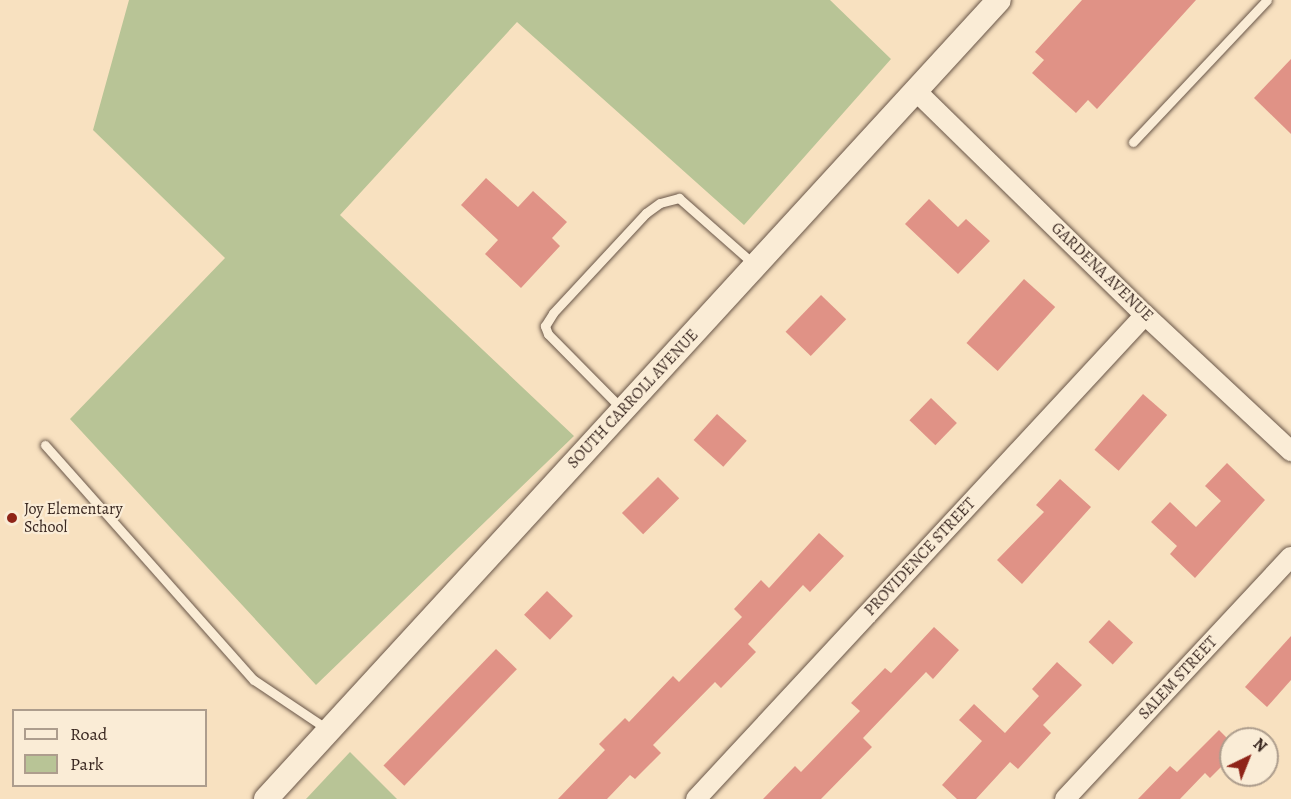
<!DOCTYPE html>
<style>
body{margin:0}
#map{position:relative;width:1291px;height:799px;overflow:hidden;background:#f8e1c0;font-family:Alegreya,serif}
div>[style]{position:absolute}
.green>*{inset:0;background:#b8c496}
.building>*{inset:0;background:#e09286;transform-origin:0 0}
.roads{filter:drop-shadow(0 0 2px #695648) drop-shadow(0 0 2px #695648)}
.service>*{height:9px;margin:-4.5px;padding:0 4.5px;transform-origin:4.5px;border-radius:4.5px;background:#faecd6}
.minor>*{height:20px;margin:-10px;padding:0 10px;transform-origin:10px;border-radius:10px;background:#faecd6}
.tertiary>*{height:24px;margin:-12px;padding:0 12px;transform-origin:12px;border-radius:12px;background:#faecd6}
.dots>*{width:16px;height:16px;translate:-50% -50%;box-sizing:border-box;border:3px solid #faecd6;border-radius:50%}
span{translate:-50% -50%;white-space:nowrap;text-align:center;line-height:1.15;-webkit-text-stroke:4.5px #faecd6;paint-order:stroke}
.street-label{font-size:16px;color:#392720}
.poi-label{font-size:16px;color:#392720}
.left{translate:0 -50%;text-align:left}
.legend{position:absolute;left:12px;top:709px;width:195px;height:78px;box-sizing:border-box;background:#faecd6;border:2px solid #ad9d8d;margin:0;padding:8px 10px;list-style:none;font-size:18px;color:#392720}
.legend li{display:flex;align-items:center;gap:12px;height:30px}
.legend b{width:30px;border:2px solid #ad9d8d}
.north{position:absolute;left:1219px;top:727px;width:60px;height:60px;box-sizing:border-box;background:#faecd6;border:2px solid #ad9d8d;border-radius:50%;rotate:43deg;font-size:16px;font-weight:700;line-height:24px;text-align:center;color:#392720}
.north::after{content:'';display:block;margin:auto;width:21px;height:27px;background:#8f2418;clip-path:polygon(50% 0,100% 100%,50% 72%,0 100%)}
</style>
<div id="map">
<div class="green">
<div style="clip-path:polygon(129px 0,830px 0,891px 59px,744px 225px,517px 22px,340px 215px,574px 436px,316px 685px,70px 419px,225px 258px,93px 130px)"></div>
<div style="clip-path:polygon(350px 752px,397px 799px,306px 799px)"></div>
</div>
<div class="building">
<div style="clip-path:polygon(1082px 0,1196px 0,1097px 109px,1088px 100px,1076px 113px,1032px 73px,1044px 60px,1035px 52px)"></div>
<div style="clip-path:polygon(1291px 59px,1291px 134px,1254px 98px)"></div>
<div style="clip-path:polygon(486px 178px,518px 207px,533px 191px,567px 222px,552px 238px,560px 246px,521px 288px,485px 254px,498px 240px,461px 205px)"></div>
<div style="clip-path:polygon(929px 199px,958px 227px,966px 219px,990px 241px,958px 274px,905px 224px)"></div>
<div style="left:1024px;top:279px;width:42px;height:86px;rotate:42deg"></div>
<div style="left:821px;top:295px;width:35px;height:51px;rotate:44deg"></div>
<div style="left:1143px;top:394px;width:32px;height:74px;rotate:41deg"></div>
<div style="left:931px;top:398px;width:36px;height:31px;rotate:44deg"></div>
<div style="left:717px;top:414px;width:40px;height:35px;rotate:42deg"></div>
<div style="clip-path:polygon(1227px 463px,1265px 500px,1195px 578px,1170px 554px,1177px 546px,1151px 522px,1170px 502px,1196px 527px,1221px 501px,1205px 486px)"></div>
<div style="left:658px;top:477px;width:30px;height:51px;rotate:45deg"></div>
<div style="clip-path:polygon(1060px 479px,1091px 507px,1022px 584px,997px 560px,1044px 512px,1036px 505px)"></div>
<div style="clip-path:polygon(819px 533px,844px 556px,810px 592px,803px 585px,748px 644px,756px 652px,721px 688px,715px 682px,653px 745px,661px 753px,635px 779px,630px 775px,607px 799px,558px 799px,605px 750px,599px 744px,625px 718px,629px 722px,673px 676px,679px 682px,742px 617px,734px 609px,761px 580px,769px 588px)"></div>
<div style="left:547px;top:591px;width:36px;height:33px;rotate:44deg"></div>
<div style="left:1109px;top:620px;width:33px;height:30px;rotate:43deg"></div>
<div style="clip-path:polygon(934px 627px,959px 650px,933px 679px,926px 672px,863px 738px,872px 747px,821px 799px,763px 799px,795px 766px,801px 772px,860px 711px,851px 703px,885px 668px,891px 673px)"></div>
<div style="clip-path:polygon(1291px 636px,1291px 680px,1267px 707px,1245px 687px)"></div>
<div style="left:496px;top:649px;width:29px;height:162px;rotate:44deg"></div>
<div style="clip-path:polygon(1057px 662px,1082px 685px,1043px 725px,1051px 733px,1018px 769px,1010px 762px,976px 799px,957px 799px,942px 785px,982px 741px,959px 720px,974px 704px,1005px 733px,1039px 696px,1032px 689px)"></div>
<div style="clip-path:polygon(1219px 730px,1231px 742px,1231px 757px,1210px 778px,1205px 773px,1180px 799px,1138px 799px,1170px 766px,1177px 772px)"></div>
</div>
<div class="roads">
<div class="service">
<div style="left:1133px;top:142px;width:195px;rotate:-46.7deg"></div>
<div style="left:623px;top:410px;width:107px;rotate:-134.6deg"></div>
<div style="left:548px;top:334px;width:9px;rotate:-111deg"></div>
<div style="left:545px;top:326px;width:15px;rotate:-58deg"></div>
<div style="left:553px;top:313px;width:137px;rotate:-47.1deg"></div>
<div style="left:646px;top:213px;width:17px;rotate:-36deg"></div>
<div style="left:660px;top:203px;width:20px;rotate:-15deg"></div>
<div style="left:679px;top:198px;width:101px;rotate:41.4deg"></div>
<div style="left:45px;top:445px;width:314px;rotate:48.4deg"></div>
<div style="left:254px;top:680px;width:88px;rotate:33.9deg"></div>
</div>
<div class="minor">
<div style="left:916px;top:91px;width:320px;rotate:44.4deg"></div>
<div style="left:1145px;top:315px;width:200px;rotate:43deg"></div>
<div style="left:696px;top:799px;width:660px;rotate:-47.15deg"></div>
<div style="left:1065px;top:799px;width:331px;rotate:-47deg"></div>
</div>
<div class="tertiary">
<div style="left:266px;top:799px;width:1084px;rotate:-47.47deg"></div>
</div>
</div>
<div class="dots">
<div style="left:12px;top:518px;background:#8f2418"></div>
</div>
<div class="street-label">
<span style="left:1102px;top:272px;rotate:44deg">GARDENA AVENUE</span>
<span style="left:633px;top:399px;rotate:-47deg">SOUTH CARROLL AVENUE</span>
<span style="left:920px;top:557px;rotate:-47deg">PROVIDENCE STREET</span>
<span style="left:1178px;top:678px;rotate:-47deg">SALEM STREET</span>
</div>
<div class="poi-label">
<span class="left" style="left:24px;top:518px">Joy Elementary<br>School</span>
</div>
<ul class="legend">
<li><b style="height:8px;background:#faecd6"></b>Road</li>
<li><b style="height:16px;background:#b8c496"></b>Park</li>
</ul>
<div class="north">N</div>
</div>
